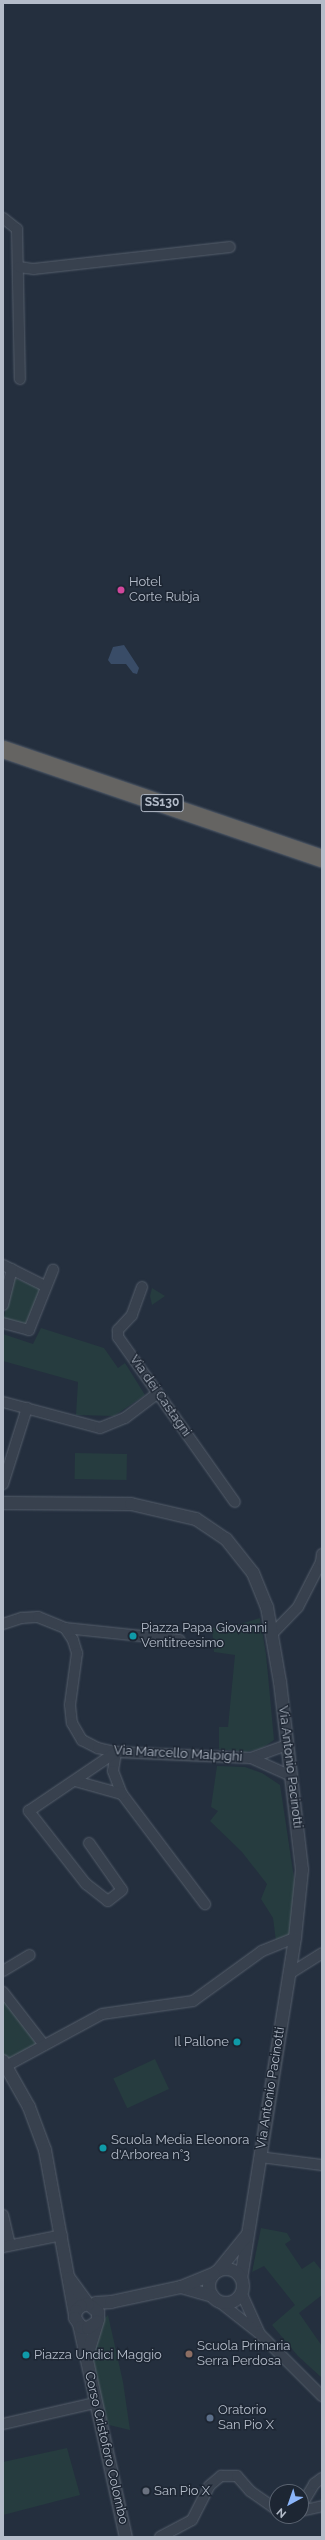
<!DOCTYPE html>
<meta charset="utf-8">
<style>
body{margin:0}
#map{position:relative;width:325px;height:2540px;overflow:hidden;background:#242f3e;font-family:Raleway,sans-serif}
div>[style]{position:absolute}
.green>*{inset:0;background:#263c3f;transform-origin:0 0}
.water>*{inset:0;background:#394c67}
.roads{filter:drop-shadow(0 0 1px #565f6c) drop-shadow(0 0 1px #565f6c)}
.minor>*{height:10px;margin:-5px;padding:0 5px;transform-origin:5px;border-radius:5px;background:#38414e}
.tertiary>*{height:12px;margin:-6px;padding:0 6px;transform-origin:6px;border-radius:6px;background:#38414e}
.tertiary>.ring{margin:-6px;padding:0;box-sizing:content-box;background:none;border:12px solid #38414e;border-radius:50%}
.trunk>*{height:17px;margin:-8.5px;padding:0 8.5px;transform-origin:8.5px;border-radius:8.5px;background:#656462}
.dots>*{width:11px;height:11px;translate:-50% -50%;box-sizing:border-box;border:2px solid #1d2633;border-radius:50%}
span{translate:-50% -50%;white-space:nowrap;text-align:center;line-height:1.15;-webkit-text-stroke:3px #1d2633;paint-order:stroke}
.shield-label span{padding:1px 3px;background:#1d2633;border:1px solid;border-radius:3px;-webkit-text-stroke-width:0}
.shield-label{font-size:12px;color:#b4bcc9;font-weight:700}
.poi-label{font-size:13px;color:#b4bcc9}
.left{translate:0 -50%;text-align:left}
.right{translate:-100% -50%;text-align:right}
.street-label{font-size:13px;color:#b4bcc9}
.frame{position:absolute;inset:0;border:4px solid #b4bcc9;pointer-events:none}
.north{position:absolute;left:269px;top:2484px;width:40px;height:40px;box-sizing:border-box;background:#1d2633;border:1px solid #59626f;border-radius:50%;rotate:220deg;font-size:11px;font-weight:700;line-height:16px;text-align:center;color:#b4bcc9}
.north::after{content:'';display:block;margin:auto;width:14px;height:18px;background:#8ab4f8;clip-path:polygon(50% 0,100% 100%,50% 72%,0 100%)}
</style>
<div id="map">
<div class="green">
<div style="clip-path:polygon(14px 1278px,41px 1289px,26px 1327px,3px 1320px)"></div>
<div style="clip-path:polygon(152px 1288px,165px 1296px,152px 1305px,150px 1296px)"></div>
<div style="clip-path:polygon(41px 1328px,104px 1348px,118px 1368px,125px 1363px,145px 1395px,114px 1416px,76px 1415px,78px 1382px,3px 1361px,3px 1334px,33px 1344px)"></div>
<div style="left:75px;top:1453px;width:52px;height:26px;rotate:1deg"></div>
<div style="clip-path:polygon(260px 1618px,266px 1654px,274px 1740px,262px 1748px,246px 1752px,219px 1749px,219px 1727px,228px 1727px,235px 1655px,214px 1652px,212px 1628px,237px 1625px)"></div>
<div style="clip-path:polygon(217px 1766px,245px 1767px,262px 1773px,280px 1785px,296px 1891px,292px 1937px,276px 1941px,273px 1918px,261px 1899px,267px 1884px,242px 1852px,210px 1821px,218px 1811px,211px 1807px)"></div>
<div style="clip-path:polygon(3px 1997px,37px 2045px,7px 2062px,3px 2055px)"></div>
<div style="left:155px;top:2059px;width:33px;height:46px;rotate:65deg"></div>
<div style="clip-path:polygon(261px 2228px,287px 2233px,291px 2240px,285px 2244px,302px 2269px,314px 2261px,322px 2271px,322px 2295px,299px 2313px,322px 2346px,322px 2378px,298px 2356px,272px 2325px,295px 2305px,264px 2266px,252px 2272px)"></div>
<div style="clip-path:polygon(108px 2315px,123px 2382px,130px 2430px,109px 2425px,99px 2412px,90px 2359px,98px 2325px)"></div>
<div style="clip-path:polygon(67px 2448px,80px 2495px,3px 2515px,3px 2462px)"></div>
</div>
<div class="water">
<div style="clip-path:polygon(124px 645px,139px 668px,137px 674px,133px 673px,126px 664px,111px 664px,108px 660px,113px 647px)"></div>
</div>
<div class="roads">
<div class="minor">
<div style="left:3px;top:218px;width:18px;rotate:38deg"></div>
<div style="left:17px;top:229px;width:150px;rotate:88.9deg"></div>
<div style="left:19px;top:267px;width:15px;rotate:8deg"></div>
<div style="left:34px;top:269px;width:197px;rotate:-6.4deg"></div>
<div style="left:3px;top:1265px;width:47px;rotate:26.6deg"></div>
<div style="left:142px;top:1287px;width:30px;rotate:110deg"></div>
<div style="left:132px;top:1315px;width:21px;rotate:133deg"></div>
<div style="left:118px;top:1330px;width:7px;rotate:90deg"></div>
<div style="left:118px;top:1337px;width:202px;rotate:54.7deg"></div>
<div style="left:3px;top:1305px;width:37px;rotate:-76deg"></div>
<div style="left:3px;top:1323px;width:27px;rotate:15deg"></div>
<div style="left:29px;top:1330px;width:65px;rotate:-68.2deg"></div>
<div style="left:3px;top:1402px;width:100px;rotate:15deg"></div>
<div style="left:100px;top:1428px;width:27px;rotate:-22deg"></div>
<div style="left:125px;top:1418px;width:41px;rotate:-37.1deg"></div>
<div style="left:3px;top:1484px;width:80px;rotate:-72.5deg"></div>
<div style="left:3px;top:1624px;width:20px;rotate:-18deg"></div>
<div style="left:22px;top:1618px;width:16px;rotate:-4deg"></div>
<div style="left:38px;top:1617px;width:29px;rotate:22deg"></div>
<div style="left:65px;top:1628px;width:115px;rotate:6deg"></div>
<div style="left:65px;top:1628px;width:14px;rotate:56deg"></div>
<div style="left:73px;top:1640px;width:14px;rotate:73deg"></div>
<div style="left:77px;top:1653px;width:52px;rotate:97.7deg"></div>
<div style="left:70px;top:1705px;width:18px;rotate:84deg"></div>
<div style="left:72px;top:1723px;width:20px;rotate:60deg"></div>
<div style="left:82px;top:1740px;width:18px;rotate:27deg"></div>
<div style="left:98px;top:1748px;width:18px;rotate:13deg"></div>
<div style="left:116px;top:1752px;width:135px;rotate:2.5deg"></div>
<div style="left:251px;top:1758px;width:37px;rotate:-20deg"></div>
<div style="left:272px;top:1634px;width:37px;rotate:-46deg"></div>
<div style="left:298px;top:1607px;width:51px;rotate:-62.9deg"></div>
<div style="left:321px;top:1562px;width:8px;rotate:-83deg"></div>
<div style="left:116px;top:1752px;width:19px;rotate:99deg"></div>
<div style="left:113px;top:1771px;width:25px;rotate:69deg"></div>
<div style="left:122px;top:1794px;width:138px;rotate:53deg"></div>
<div style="left:251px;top:1758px;width:44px;rotate:24.2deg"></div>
<div style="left:75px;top:1781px;width:49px;rotate:15.5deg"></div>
<div style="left:89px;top:1843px;width:57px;rotate:54.9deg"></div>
<div style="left:122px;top:1890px;width:18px;rotate:142deg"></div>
<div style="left:108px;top:1901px;width:28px;rotate:-142deg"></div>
<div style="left:86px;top:1884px;width:93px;rotate:-128deg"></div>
<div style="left:29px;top:1811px;width:105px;rotate:-34.1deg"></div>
<div style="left:3px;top:1971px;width:31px;rotate:-31deg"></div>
<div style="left:289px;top:1974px;width:39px;rotate:-32deg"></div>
<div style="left:3px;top:1992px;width:67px;rotate:52.3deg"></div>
<div style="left:6px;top:2066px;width:109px;rotate:-28.4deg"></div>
<div style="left:102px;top:2014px;width:92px;rotate:-8.1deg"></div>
<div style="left:193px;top:2001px;width:85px;rotate:-35.9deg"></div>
<div style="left:262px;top:1951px;width:35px;rotate:-22deg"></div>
<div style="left:260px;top:2157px;width:63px;rotate:7.4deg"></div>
<div style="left:3px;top:2215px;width:31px;rotate:77deg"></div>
<div style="left:3px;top:2247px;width:60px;rotate:-11.5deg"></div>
<div style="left:241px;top:2292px;width:44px;rotate:65.8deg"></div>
<div style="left:217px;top:2300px;width:55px;rotate:38.3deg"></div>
<div style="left:260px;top:2334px;width:88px;rotate:45deg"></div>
<div style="left:3px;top:2424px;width:94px;rotate:-12.9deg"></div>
<div style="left:301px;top:2506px;width:26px;rotate:-59deg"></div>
<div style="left:314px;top:2484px;width:10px;rotate:-37deg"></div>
<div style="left:301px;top:2511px;width:22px;rotate:-13deg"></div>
<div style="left:160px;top:2537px;width:36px;rotate:-28deg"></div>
<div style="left:192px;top:2520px;width:38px;rotate:-63deg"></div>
<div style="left:209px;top:2486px;width:16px;rotate:-40deg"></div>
<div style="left:221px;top:2476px;width:16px"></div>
<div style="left:237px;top:2476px;width:20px;rotate:49deg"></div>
<div style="left:250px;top:2491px;width:33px;rotate:35deg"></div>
</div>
<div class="tertiary">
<div style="left:3px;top:1503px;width:128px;rotate:0.4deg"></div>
<div style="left:131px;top:1504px;width:67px;rotate:13deg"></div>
<div style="left:196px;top:1519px;width:36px;rotate:34deg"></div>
<div style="left:226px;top:1539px;width:43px;rotate:51.5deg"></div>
<div style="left:253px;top:1573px;width:37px;rotate:68deg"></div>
<div style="left:267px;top:1607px;width:76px;rotate:80.2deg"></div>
<div style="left:280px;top:1682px;width:189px;rotate:83.3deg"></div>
<div style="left:302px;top:1870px;width:68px;rotate:95.9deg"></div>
<div style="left:295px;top:1938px;width:344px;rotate:99deg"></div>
<div style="left:3px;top:2061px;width:53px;rotate:60.5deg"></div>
<div style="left:29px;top:2107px;width:46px;rotate:69.6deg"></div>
<div style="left:45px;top:2150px;width:168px;rotate:79.7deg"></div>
<div class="ring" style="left:209px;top:2269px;width:22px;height:22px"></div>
<div style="left:218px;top:2271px;width:46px;rotate:-51.1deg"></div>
<div style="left:69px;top:2278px;width:32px;rotate:54deg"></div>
<div style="left:181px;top:2287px;width:33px;rotate:16deg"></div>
<div style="left:93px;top:2306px;width:4px;rotate:-45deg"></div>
<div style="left:96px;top:2303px;width:15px;rotate:-4deg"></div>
<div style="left:111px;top:2302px;width:72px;rotate:-12.1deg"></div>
<div style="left:181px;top:2287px;width:35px;rotate:-22deg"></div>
<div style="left:79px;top:2324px;width:218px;rotate:77.6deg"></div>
<div style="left:87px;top:2356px;width:39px;rotate:-73deg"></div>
<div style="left:98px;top:2319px;width:7px;rotate:-90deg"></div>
<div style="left:98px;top:2312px;width:13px;rotate:-141deg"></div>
<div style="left:88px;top:2304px;width:7px;rotate:164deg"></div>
<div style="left:81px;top:2306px;width:7px;rotate:135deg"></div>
<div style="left:76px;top:2311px;width:7px;rotate:98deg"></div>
<div style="left:75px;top:2318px;width:11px;rotate:56deg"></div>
<div style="left:81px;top:2327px;width:7px;rotate:8deg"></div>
<div style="left:88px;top:2328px;width:11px;rotate:-34deg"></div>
</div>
<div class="trunk">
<div style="left:3px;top:749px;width:337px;rotate:18.9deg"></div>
</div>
</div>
<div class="dots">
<div style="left:121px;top:590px;background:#d1479c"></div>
<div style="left:133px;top:1636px;background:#0f9aa8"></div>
<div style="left:237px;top:2042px;background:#0f9aa8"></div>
<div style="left:103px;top:2148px;background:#0f9aa8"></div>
<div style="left:189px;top:2354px;background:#8d6e63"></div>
<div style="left:26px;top:2355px;background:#0f9aa8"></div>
<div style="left:210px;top:2418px;background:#5c6f8a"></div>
<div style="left:146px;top:2491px;background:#6b7280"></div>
</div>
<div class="shield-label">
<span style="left:162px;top:803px">SS130</span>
</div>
<div class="poi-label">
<span class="left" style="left:129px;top:590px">Hotel<br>Corte Rubja</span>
<span class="left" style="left:141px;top:1636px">Piazza Papa Giovanni<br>Ventitreesimo</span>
<span class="right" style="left:229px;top:2042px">Il Pallone</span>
<span class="left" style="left:111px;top:2148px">Scuola Media Eleonora<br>d'Arborea n°3</span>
<span class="left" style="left:197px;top:2354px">Scuola Primaria<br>Serra Perdosa</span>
<span class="left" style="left:34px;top:2355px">Piazza Undici Maggio</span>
<span class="left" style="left:218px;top:2418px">Oratorio<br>San Pio X</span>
<span class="left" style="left:154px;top:2491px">San Pio X</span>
</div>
<div class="street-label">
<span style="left:160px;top:1396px;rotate:55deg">Via dei Castagni</span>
<span style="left:178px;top:1754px;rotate:3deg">Via Marcello Malpighi</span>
<span style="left:290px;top:1767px;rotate:83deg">Via Antonio Pacinotti</span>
<span style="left:271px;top:2088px;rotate:-81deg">Via Antonio Pacinotti</span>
<span style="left:106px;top:2448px;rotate:77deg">Corso Cristoforo Colombo</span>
</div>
<div class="frame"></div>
<div class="north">N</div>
</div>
